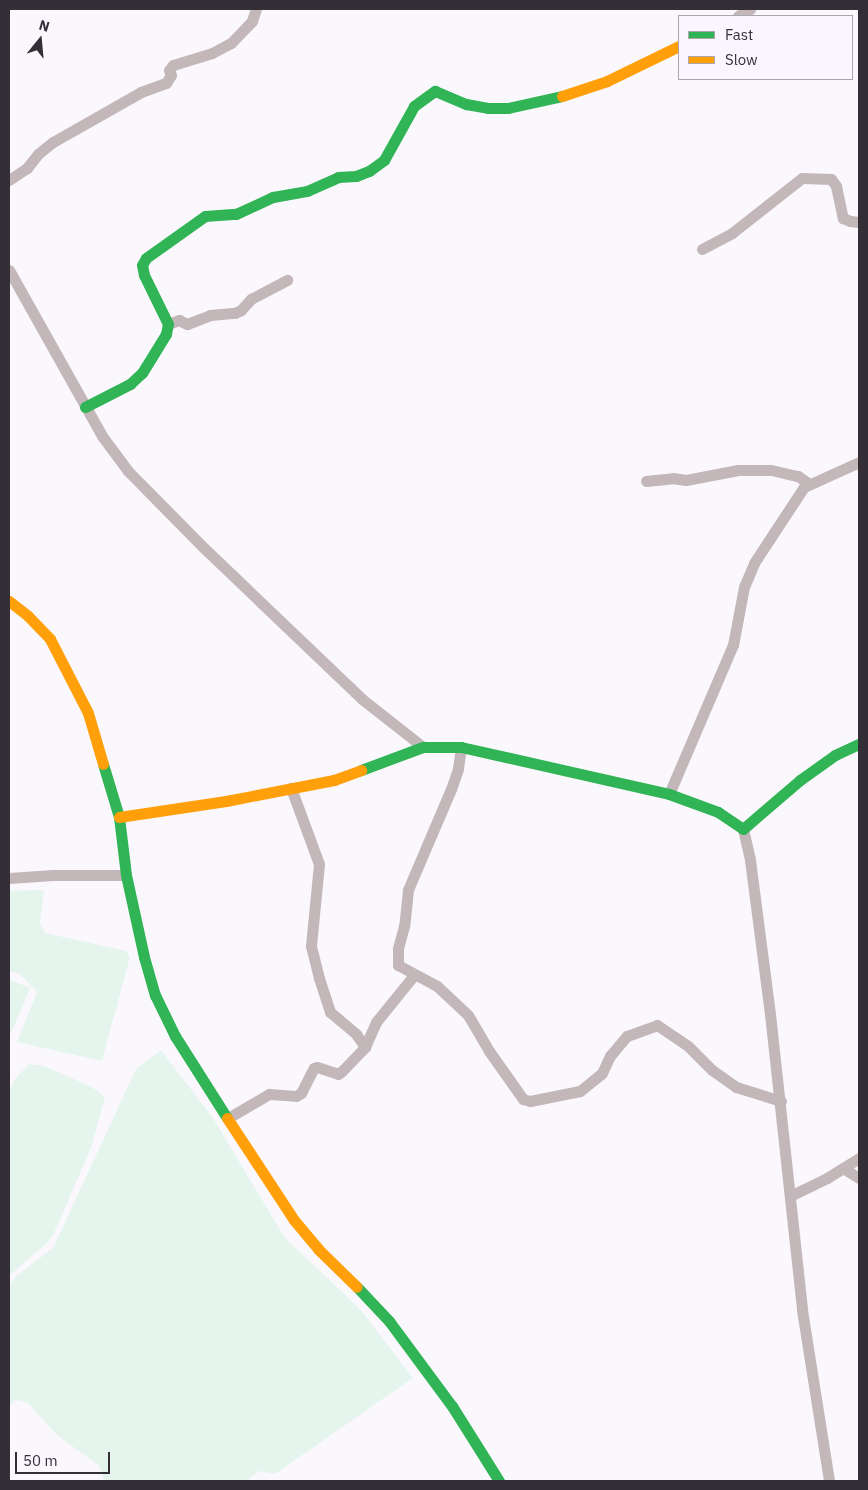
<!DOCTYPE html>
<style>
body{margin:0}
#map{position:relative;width:868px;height:1490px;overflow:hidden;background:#faf8fc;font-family:"IBM Plex Sans",sans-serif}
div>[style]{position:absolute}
.green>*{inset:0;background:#e5f5ee}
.street>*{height:11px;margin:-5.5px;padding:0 5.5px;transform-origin:5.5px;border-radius:5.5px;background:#c3b7ba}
.fast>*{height:11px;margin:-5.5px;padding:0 5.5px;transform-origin:5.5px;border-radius:5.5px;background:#30b455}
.slow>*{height:11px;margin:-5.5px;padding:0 5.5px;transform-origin:5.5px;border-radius:5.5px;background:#ff9f0a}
span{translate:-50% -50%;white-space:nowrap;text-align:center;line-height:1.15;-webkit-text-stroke:4px #fbf6fe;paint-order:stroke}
.frame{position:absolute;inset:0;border:10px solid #342f37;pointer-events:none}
.legend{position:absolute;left:678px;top:15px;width:175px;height:65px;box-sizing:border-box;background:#fbf6fe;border:1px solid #aba6ae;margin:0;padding:6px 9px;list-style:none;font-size:15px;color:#342f37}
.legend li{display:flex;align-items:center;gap:10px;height:25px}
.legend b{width:25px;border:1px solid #aba6ae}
.north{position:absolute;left:15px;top:15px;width:50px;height:50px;-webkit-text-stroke:4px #fbf6fe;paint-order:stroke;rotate:17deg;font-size:14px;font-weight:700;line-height:20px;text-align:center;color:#342f37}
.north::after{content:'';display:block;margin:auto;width:18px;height:22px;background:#342f37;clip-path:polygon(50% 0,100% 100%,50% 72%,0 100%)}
.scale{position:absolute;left:15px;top:1452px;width:95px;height:22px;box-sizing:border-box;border:2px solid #342f37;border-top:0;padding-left:6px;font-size:15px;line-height:18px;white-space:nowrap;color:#342f37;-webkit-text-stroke:4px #fbf6fe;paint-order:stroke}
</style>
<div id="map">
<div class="green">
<div style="clip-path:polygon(38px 890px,44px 891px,40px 923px,45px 933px,126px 951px,130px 957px,102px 1061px,17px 1042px,37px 992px,20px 974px,9px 971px,9px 891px)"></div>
<div style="clip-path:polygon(9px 979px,30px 988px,9px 1038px)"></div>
<div style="clip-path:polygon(161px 1050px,213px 1118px,285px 1238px,360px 1309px,413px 1378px,275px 1474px,259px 1471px,247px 1481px,104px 1481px,99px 1466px,57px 1435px,27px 1402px,15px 1400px,9px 1406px,9px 1285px,16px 1276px,53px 1248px,136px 1069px)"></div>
<div style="clip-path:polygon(29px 1064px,44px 1066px,92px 1087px,105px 1097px,91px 1148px,54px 1233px,47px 1243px,9px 1276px,9px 1092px,14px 1080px)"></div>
</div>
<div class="street">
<div style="left:738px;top:16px;width:14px;rotate:-30deg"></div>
<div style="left:9px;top:180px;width:22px;rotate:-34deg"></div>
<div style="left:27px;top:168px;width:18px;rotate:-52deg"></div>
<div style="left:38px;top:154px;width:19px;rotate:-39deg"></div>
<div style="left:53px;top:142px;width:101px;rotate:-29.6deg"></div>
<div style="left:141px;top:92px;width:27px;rotate:-20deg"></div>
<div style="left:166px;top:83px;width:9px;rotate:-58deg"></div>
<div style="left:171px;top:75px;width:5px;rotate:-112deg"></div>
<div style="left:169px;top:70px;width:6px;rotate:-51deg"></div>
<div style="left:173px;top:65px;width:41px;rotate:-17.1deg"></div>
<div style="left:212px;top:53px;width:21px;rotate:-28deg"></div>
<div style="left:231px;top:43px;width:30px;rotate:-46deg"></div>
<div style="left:252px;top:21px;width:13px;rotate:-72deg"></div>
<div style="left:702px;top:249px;width:34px;rotate:-28deg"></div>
<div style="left:732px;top:233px;width:89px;rotate:-38.2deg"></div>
<div style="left:802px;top:178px;width:29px;rotate:2deg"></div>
<div style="left:831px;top:179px;width:9px;rotate:54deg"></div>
<div style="left:836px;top:186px;width:33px;rotate:78deg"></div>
<div style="left:843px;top:218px;width:8px;rotate:23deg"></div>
<div style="left:850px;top:221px;width:9px;rotate:6deg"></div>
<div style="left:9px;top:270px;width:190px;rotate:60.7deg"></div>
<div style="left:102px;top:436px;width:44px;rotate:53.4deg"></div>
<div style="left:128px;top:471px;width:108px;rotate:45.4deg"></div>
<div style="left:204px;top:548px;width:219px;rotate:43.7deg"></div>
<div style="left:362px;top:699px;width:78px;rotate:38.2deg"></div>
<div style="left:168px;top:324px;width:12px;rotate:-20deg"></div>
<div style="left:179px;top:320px;width:9px;rotate:27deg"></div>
<div style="left:187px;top:324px;width:25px;rotate:-21deg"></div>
<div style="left:210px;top:315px;width:25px;rotate:-5deg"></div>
<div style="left:235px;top:313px;width:7px;rotate:-27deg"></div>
<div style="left:241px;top:310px;width:15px;rotate:-48deg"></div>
<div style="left:251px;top:299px;width:41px;rotate:-27.8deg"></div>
<div style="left:646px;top:481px;width:27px;rotate:-6deg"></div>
<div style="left:673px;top:478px;width:13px;rotate:9deg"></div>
<div style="left:686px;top:480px;width:53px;rotate:-10.9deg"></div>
<div style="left:738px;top:470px;width:33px"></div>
<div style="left:771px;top:470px;width:28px;rotate:13deg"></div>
<div style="left:798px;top:476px;width:14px;rotate:36deg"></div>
<div style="left:461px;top:747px;width:22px;rotate:98deg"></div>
<div style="left:458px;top:769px;width:21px;rotate:109deg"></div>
<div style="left:451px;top:789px;width:110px;rotate:113.1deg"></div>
<div style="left:408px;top:890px;width:36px;rotate:96deg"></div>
<div style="left:404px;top:926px;width:24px;rotate:105deg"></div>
<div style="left:398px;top:949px;width:16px;rotate:90deg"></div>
<div style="left:398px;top:965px;width:44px;rotate:28.3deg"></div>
<div style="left:437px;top:986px;width:42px;rotate:43.1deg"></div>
<div style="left:468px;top:1015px;width:42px;rotate:59.7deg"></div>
<div style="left:489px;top:1051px;width:59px;rotate:54.7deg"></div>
<div style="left:523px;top:1099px;width:7px;rotate:16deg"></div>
<div style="left:530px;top:1101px;width:51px;rotate:-11.3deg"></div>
<div style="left:580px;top:1091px;width:28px;rotate:-39deg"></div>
<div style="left:602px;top:1073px;width:19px;rotate:-65deg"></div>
<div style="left:610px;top:1056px;width:26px;rotate:-50deg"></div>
<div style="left:627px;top:1036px;width:32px;rotate:-20deg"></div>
<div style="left:657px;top:1025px;width:37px;rotate:34deg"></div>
<div style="left:688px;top:1046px;width:34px;rotate:45deg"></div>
<div style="left:712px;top:1070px;width:29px;rotate:35deg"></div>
<div style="left:736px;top:1087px;width:47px;rotate:17.3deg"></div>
<div style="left:291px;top:788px;width:81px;rotate:69.8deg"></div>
<div style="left:319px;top:864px;width:82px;rotate:95.6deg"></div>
<div style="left:311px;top:946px;width:33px;rotate:76deg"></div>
<div style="left:319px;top:978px;width:36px;rotate:72deg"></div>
<div style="left:330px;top:1012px;width:34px;rotate:40deg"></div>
<div style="left:356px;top:1034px;width:16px;rotate:55deg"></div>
<div style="left:669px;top:794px;width:162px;rotate:-66.8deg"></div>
<div style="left:733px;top:645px;width:59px;rotate:-79.3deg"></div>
<div style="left:744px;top:587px;width:26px;rotate:-67deg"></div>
<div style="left:754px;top:563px;width:91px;rotate:-56.7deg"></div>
<div style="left:804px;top:487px;width:60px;rotate:-24.4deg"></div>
<div style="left:743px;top:829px;width:32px;rotate:77deg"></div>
<div style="left:750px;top:860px;width:155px;rotate:82.6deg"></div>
<div style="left:770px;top:1014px;width:298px;rotate:83.8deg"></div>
<div style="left:802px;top:1310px;width:173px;rotate:81deg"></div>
<div style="left:9px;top:878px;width:44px;rotate:-3.9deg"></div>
<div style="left:53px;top:875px;width:73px"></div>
<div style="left:228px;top:1118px;width:48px;rotate:-30.3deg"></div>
<div style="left:269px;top:1094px;width:27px;rotate:4deg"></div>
<div style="left:296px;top:1096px;width:6px;rotate:-31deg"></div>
<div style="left:301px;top:1093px;width:28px;rotate:-63deg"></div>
<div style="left:314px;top:1068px;width:3px;rotate:-18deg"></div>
<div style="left:317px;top:1067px;width:22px;rotate:18deg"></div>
<div style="left:338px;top:1074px;width:5px;rotate:-37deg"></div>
<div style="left:342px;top:1071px;width:33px;rotate:-46deg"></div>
<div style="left:365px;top:1047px;width:27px;rotate:-66deg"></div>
<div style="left:376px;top:1022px;width:60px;rotate:-51deg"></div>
<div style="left:843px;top:1168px;width:19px;rotate:32deg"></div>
<div style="left:790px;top:1196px;width:41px;rotate:-25.9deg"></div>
<div style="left:827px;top:1178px;width:38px;rotate:-32deg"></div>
</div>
<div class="fast">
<div style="left:85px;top:407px;width:51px;rotate:-27.1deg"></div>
<div style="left:130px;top:384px;width:16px;rotate:-43deg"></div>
<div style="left:142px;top:373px;width:46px;rotate:-58.4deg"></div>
<div style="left:166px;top:334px;width:10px;rotate:-79deg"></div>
<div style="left:168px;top:324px;width:55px;rotate:-116.1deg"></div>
<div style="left:144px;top:275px;width:10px;rotate:-101deg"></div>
<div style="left:142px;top:265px;width:8px;rotate:-60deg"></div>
<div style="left:146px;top:258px;width:72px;rotate:-35.4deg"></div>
<div style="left:205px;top:216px;width:31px;rotate:-4deg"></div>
<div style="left:236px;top:214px;width:41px;rotate:-24.7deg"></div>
<div style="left:273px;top:197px;width:35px;rotate:-10deg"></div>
<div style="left:307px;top:191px;width:34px;rotate:-24deg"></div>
<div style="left:338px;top:177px;width:18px;rotate:-3deg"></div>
<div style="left:356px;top:176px;width:14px;rotate:-21deg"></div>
<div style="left:369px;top:171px;width:19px;rotate:-36deg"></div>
<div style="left:384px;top:160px;width:62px;rotate:-60.9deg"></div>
<div style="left:414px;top:106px;width:26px;rotate:-36deg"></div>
<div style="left:435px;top:91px;width:34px;rotate:23deg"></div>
<div style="left:466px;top:104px;width:22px;rotate:10deg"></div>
<div style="left:488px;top:108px;width:20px"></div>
<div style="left:508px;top:108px;width:55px;rotate:-12.5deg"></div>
<div style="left:103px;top:764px;width:55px;rotate:73.2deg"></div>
<div style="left:119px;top:817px;width:58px;rotate:83.1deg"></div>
<div style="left:126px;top:875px;width:84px;rotate:77.6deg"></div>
<div style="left:144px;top:957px;width:40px;rotate:74deg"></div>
<div style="left:155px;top:995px;width:46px;rotate:64deg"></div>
<div style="left:175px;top:1036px;width:97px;rotate:57.6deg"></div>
<div style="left:361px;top:770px;width:66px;rotate:-20.4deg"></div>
<div style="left:423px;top:747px;width:38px"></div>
<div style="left:461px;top:747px;width:213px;rotate:12.7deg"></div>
<div style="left:669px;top:794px;width:52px;rotate:20.2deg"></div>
<div style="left:718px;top:812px;width:30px;rotate:34deg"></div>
<div style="left:743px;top:829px;width:75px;rotate:-40.7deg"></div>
<div style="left:800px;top:780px;width:43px;rotate:-35.5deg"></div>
<div style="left:835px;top:755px;width:26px;rotate:-25deg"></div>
<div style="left:357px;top:1287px;width:47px;rotate:46.7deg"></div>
<div style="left:389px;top:1321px;width:106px;rotate:53.5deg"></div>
<div style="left:452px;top:1406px;width:89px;rotate:57.9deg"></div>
</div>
<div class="slow">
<div style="left:562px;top:96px;width:47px;rotate:-18.4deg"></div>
<div style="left:607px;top:81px;width:80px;rotate:-25.9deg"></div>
<div style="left:9px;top:601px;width:24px;rotate:38deg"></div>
<div style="left:28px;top:616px;width:32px;rotate:46deg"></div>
<div style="left:50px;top:639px;width:83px;rotate:62.8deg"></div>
<div style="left:88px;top:713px;width:53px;rotate:73.6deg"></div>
<div style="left:119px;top:817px;width:108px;rotate:-8.5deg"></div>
<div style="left:226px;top:801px;width:110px;rotate:-11deg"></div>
<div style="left:334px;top:780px;width:29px;rotate:-20deg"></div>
<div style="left:227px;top:1118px;width:122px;rotate:56.7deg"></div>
<div style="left:294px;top:1220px;width:38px;rotate:50deg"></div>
<div style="left:318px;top:1249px;width:54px;rotate:44.3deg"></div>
</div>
<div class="frame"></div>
<ul class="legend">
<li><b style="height:6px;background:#30b455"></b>Fast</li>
<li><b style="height:6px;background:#ff9f0a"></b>Slow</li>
</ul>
<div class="north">N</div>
<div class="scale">50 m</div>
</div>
